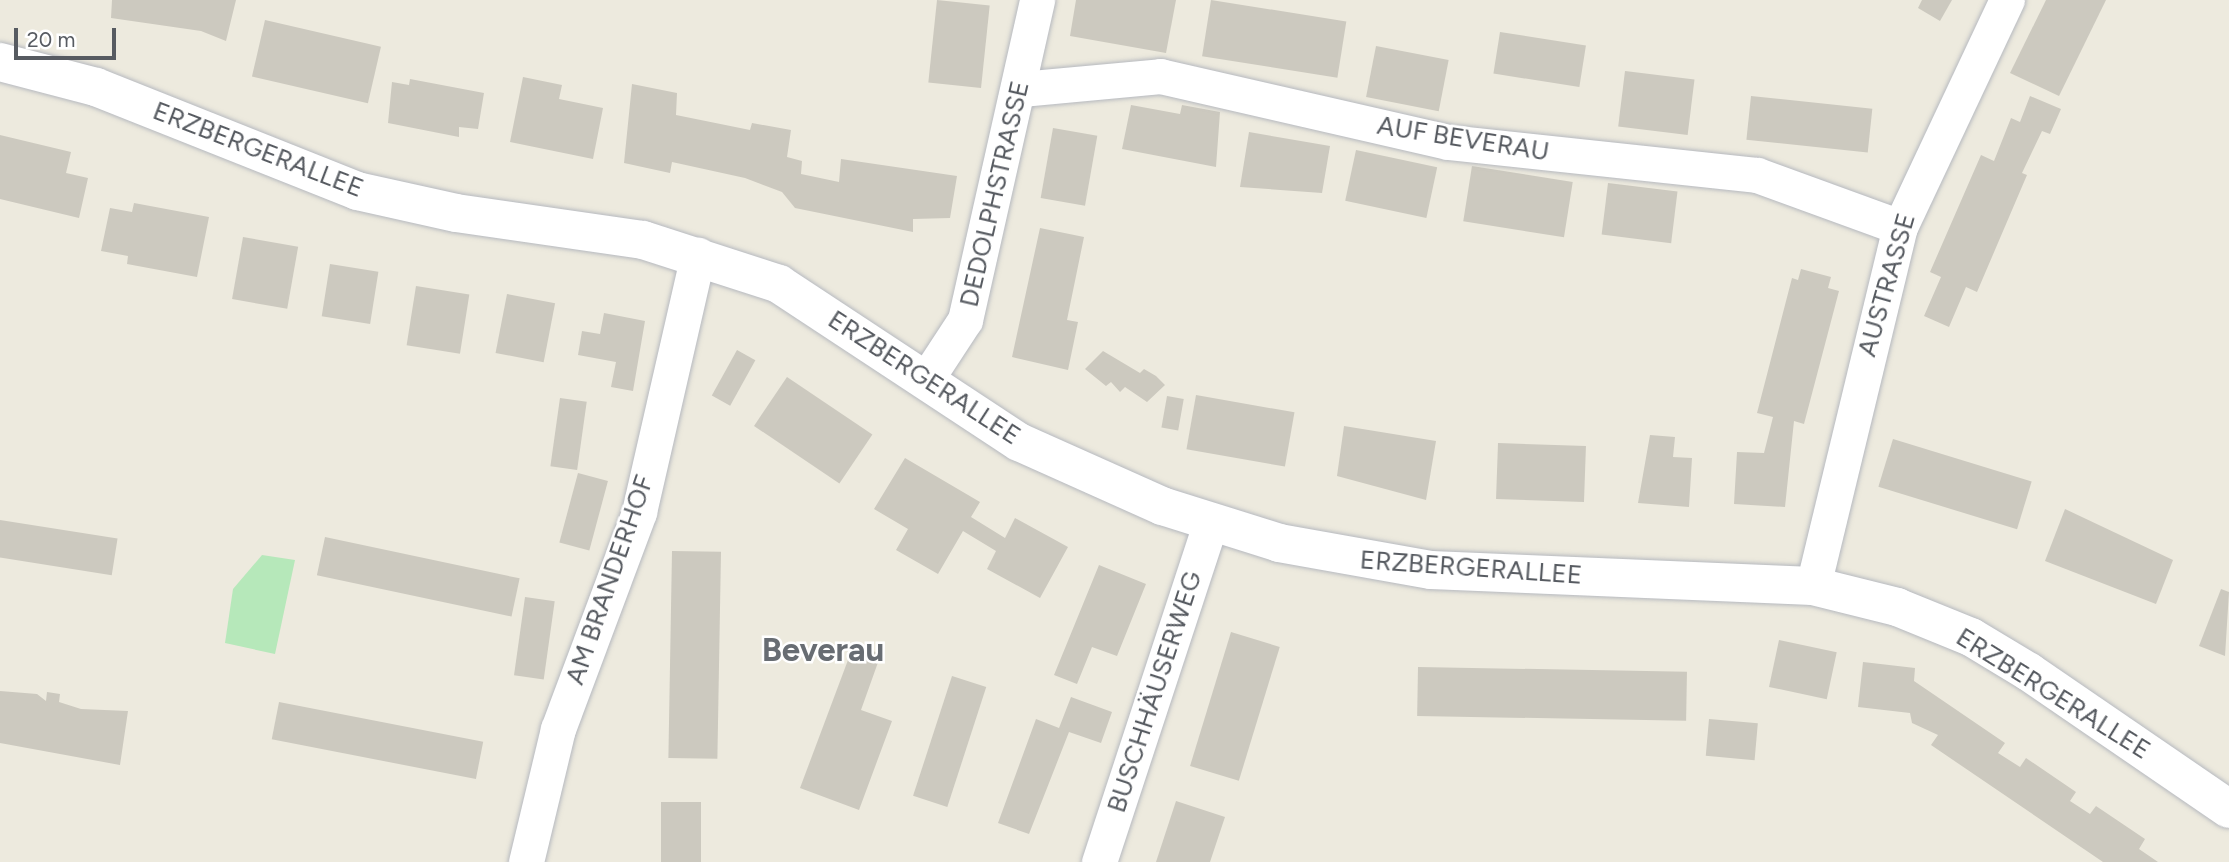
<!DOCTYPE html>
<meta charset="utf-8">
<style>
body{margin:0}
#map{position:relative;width:2229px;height:862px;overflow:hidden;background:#edeade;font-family:Figtree,sans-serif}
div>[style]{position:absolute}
.green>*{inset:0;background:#b6e8ba}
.building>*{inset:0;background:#ccc9bf;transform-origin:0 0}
.roads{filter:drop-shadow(0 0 2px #b6b9bf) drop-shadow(0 0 2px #b6b9bf)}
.street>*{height:35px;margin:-17.5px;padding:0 17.5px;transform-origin:17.5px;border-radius:17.5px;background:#fff}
.secondary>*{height:38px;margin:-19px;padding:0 19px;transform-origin:19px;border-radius:19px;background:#fff}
span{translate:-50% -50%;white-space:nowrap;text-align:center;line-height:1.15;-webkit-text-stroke:5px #fff;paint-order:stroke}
.street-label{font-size:26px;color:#575b61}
.district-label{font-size:33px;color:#686d73;font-weight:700}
.scale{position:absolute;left:14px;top:28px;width:102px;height:32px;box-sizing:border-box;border:4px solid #575b61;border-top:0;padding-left:9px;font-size:21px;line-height:24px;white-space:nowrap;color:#575b61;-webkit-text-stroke:5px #fff;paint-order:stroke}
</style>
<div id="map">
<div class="green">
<div style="clip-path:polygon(262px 555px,295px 560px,275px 654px,225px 643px,233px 589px)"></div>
</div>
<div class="building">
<div style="clip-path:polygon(112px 0,236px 0,226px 41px,201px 31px,111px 18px)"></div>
<div style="left:937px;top:0;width:53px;height:83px;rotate:6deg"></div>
<div style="clip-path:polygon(1076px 0,1176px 0,1166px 53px,1070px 36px)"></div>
<div style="left:1211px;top:0;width:137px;height:57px;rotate:9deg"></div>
<div style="clip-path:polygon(1922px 0,1952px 0,1940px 21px,1918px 8px)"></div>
<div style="clip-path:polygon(2046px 0,2106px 0,2059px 96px,2010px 73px)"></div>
<div style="left:265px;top:20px;width:119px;height:58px;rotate:13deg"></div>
<div style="left:1500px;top:32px;width:87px;height:42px;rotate:9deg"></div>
<div style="left:1376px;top:46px;width:74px;height:52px;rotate:11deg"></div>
<div style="left:1625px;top:71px;width:70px;height:56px;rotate:7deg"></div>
<div style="clip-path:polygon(523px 77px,562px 85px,559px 99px,603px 108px,593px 159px,510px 142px)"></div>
<div style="clip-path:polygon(410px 79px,484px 93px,478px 129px,459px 127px,459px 137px,388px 123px,392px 82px,409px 85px)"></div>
<div style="clip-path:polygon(632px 84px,677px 93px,676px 115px,750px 130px,752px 123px,791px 130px,787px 157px,802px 161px,801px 174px,839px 182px,841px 159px,957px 176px,950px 218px,913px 219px,913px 232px,795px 208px,782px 192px,745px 178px,672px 162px,670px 173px,624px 163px)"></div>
<div style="left:1751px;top:96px;width:122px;height:44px;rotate:6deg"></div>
<div style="clip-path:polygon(2030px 96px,2061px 109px,2050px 134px,2042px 131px,2022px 173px,2027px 175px,1977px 292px,1966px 287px,1949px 327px,1924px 316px,1941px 277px,1930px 272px,1981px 155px,1994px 161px,2011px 118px,2020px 122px)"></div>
<div style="clip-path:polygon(1131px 105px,1180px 114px,1182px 105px,1220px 112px,1216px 167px,1122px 149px)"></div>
<div style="left:1053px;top:128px;width:45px;height:71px;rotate:10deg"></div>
<div style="clip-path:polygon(1249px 132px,1330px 146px,1322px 193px,1240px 187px)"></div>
<div style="clip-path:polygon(0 135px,71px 152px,66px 173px,88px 178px,79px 218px,0 199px)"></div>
<div style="left:1356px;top:150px;width:83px;height:52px;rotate:12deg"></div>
<div style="left:1472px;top:166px;width:102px;height:56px;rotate:9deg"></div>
<div style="left:1608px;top:183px;width:70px;height:52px;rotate:7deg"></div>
<div style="clip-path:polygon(134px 203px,209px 217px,197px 277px,127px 264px,128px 256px,101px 251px,110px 208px,132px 212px)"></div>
<div style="clip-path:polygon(1040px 228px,1084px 237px,1067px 320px,1078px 322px,1068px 370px,1012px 357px)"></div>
<div style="left:243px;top:237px;width:56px;height:63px;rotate:10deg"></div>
<div style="left:330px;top:264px;width:49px;height:53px;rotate:9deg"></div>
<div style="clip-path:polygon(1801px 269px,1831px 277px,1828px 288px,1839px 291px,1804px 424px,1794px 421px,1785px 507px,1734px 504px,1737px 452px,1764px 453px,1773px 417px,1757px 413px,1792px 278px,1798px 280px)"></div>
<div style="left:416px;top:286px;width:54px;height:60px;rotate:9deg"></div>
<div style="left:507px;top:294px;width:49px;height:60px;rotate:11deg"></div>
<div style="clip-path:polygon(604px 313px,645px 321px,633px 391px,611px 387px,616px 362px,578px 355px,582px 331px,600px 334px)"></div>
<div style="left:737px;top:350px;width:21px;height:52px;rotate:29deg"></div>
<div style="clip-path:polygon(1103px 351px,1140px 373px,1144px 369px,1156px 376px,1165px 385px,1147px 402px,1125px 387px,1120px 392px,1111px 382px,1106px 386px,1085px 369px)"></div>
<div style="left:787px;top:377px;width:103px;height:59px;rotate:34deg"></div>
<div style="left:1196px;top:395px;width:100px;height:55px;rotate:10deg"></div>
<div style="left:1167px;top:396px;width:17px;height:32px;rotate:10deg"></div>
<div style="left:560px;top:398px;width:27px;height:69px;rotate:8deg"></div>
<div style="clip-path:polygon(1344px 426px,1436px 441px,1426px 500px,1337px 476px)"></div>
<div style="clip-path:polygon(1650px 435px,1675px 437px,1673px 457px,1692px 458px,1689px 507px,1638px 503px)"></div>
<div style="left:1893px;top:439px;width:145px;height:50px;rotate:17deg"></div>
<div style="left:1498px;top:443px;width:88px;height:56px;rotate:2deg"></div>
<div style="clip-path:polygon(905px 458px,980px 502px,971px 517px,1005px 538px,1015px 518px,1068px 547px,1040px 598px,987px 569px,996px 551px,963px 531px,938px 574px,896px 550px,908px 529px,874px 509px)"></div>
<div style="left:578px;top:473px;width:31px;height:72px;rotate:15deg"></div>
<div style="clip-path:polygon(2065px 509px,2173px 560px,2156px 604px,2045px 561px)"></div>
<div style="left:0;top:520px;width:119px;height:37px;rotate:9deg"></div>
<div style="left:325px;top:537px;width:199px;height:39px;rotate:12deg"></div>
<div style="left:672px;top:551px;width:49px;height:207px;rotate:1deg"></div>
<div style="clip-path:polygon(1099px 565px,1146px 584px,1117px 656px,1092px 647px,1077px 684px,1054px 675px)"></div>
<div style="clip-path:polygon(2221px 589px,2229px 592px,2225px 656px,2199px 646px)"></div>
<div style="left:525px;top:597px;width:30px;height:79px;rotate:8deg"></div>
<div style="left:1231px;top:632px;width:51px;height:140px;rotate:17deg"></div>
<div style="left:1779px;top:640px;width:59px;height:48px;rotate:12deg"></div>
<div style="clip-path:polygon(854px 644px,881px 654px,861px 710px,892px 721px,859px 810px,800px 788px)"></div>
<div style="clip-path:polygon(1863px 662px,1915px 668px,1914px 681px,2005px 743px,1998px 753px,2020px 767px,2026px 758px,2076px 792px,2070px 801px,2090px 814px,2096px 806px,2145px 839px,2139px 849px,2158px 862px,2103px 862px,1931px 745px,1938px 735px,1912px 723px,1910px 713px,1858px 707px)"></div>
<div style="left:1418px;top:667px;width:269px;height:49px;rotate:1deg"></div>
<div style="left:952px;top:676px;width:36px;height:126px;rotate:18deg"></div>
<div style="clip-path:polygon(0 691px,37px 694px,46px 701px,47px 692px,60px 694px,59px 702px,81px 709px,128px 711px,120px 765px,0 743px)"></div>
<div style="clip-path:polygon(1071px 697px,1112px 712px,1101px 743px,1069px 732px,1029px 834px,998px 823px,1036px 719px,1059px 728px)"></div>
<div style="left:279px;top:702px;width:208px;height:38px;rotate:11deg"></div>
<div style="left:1709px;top:719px;width:49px;height:37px;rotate:5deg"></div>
<div style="clip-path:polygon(1176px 801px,1225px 817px,1210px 862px,1156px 862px)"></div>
<div style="left:661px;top:802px;width:40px;height:60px"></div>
</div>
<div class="roads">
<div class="street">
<div style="left:1021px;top:89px;width:140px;rotate:-5.3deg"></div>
<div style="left:1160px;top:76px;width:295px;rotate:12.9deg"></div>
<div style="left:1448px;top:142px;width:311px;rotate:6.1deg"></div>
<div style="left:1757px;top:175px;width:152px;rotate:20deg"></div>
<div style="left:927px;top:378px;width:69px;rotate:-56.8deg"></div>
<div style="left:965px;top:320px;width:328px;rotate:-77.3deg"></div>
<div style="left:1813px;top:586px;width:369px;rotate:-76.4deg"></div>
<div style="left:1900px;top:227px;width:251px;rotate:-64.8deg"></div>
<div style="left:526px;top:862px;width:137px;rotate:-76.5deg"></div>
<div style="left:558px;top:729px;width:232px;rotate:-69.5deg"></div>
<div style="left:639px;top:512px;width:264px;rotate:-77.1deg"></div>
<div style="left:1099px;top:862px;width:358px;rotate:-71.8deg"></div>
</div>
<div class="secondary">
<div style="left:0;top:62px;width:99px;rotate:14.6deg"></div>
<div style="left:96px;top:87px;width:281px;rotate:21.7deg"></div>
<div style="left:357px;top:191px;width:101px;rotate:12.5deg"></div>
<div style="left:456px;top:213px;width:189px;rotate:8.2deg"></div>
<div style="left:643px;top:240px;width:143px;rotate:17.9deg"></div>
<div style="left:779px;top:284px;width:287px;rotate:33.4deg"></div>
<div style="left:1019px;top:442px;width:157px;rotate:24.1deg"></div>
<div style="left:1162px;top:506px;width:123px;rotate:17.5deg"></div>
<div style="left:1279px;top:543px;width:154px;rotate:10.1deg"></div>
<div style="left:1431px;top:570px;width:382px;rotate:2.4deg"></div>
<div style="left:1813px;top:586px;width:87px;rotate:14deg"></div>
<div style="left:1897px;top:607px;width:80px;rotate:22.1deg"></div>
<div style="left:1971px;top:637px;width:68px;rotate:31.1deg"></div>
<div style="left:2029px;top:672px;width:242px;rotate:34.4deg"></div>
</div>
</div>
<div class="street-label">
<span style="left:1463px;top:139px;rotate:9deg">AUF BEVERAU</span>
<span style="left:258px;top:150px;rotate:21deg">ERZBERGERALLEE</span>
<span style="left:995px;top:194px;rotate:-77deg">DEDOLPHSTRASSE</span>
<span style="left:1887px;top:285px;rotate:-74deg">AUSTRASSE</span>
<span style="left:924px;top:378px;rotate:33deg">ERZBERGERALLEE</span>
<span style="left:1471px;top:568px;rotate:4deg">ERZBERGERALLEE</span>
<span style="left:610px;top:580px;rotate:-71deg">AM BRANDERHOF</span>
<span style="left:1155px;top:692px;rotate:-72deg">BUSCHHÄUSERWEG</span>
<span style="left:2053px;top:694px;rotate:32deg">ERZBERGERALLEE</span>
</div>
<div class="district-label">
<span style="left:823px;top:650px">Beverau</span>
</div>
<div class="scale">20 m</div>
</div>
